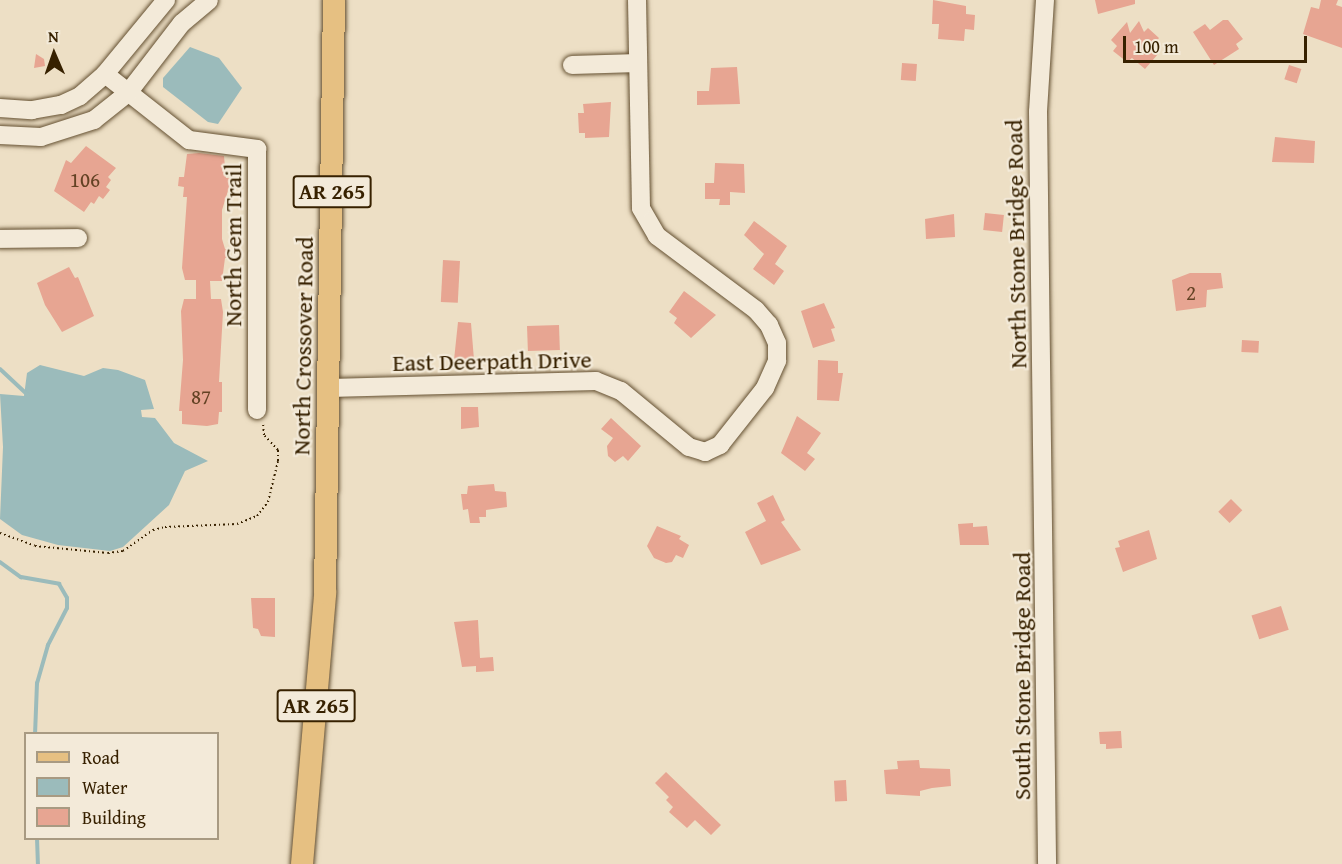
<!DOCTYPE html>
<style>
body{margin:0}
#map{position:relative;width:1342px;height:864px;overflow:hidden;background:#eddfc5;font-family:"Gentium Book Plus",serif}
div>[style]{position:absolute}
.water>*{inset:0;background:#9bbbbb}
.stream>*{height:4px;margin:-2px;padding:0 2px;transform-origin:2px;border-radius:2px;background:#9bbbbb}
.building>*{inset:0;background:#e7a592;transform-origin:0 0}
.path>*{height:2px;margin-top:-1px;transform-origin:0;background:repeating-linear-gradient(90deg,#372100 0 1.5px,transparent 0 4.5px)}
.roads{filter:drop-shadow(0 0 2px #645031) drop-shadow(0 0 2px #645031)}
.minor>*{height:18px;margin:-9px;padding:0 9px;transform-origin:9px;border-radius:9px;background:#f3ead9}
.major>*{height:22px;margin:-11px;padding:0 11px;transform-origin:11px;border-radius:11px;background:#e6c082}
span{translate:-50% -50%;white-space:nowrap;text-align:center;line-height:1.15;-webkit-text-stroke:4.5px #f3ead9;paint-order:stroke}
.number-label{font-size:21px;color:#634224}
.number-label span{-webkit-text-stroke-width:0}
.shield-label span{padding:2px 4px;background:#f3ead9;border:2px solid;border-radius:4px;-webkit-text-stroke-width:0}
.shield-label{font-size:22px;color:#372100;font-weight:700}
.street-label{font-size:24px;color:#372100}
.legend{position:absolute;left:24px;top:732px;width:195px;height:108px;box-sizing:border-box;background:#f3ead9;border:2px solid #a89a82;margin:0;padding:8px 10px;list-style:none;font-size:18px;color:#372100}
.legend li{display:flex;align-items:center;gap:12px;height:30px}
.legend b{width:30px;border:2px solid #a89a82}
.north{position:absolute;left:24px;top:24px;width:60px;height:60px;-webkit-text-stroke:4px #f3ead9;paint-order:stroke;rotate:358deg;font-size:16px;font-weight:700;line-height:24px;text-align:center;color:#372100}
.north::after{content:'';display:block;margin:auto;width:21px;height:27px;background:#372100;clip-path:polygon(50% 0,100% 100%,50% 72%,0 100%)}
.scale{position:absolute;left:1123px;top:36px;width:184px;height:27px;box-sizing:border-box;border:3px solid #372100;border-top:0;padding-left:8px;font-size:18px;line-height:21px;white-space:nowrap;color:#372100;-webkit-text-stroke:4px #f3ead9;paint-order:stroke}
</style>
<div id="map">
<div class="water">
<div style="clip-path:polygon(190px 47px,219px 58px,242px 88px,218px 124px,208px 122px,163px 87px,163px 78px)"></div>
<div style="clip-path:polygon(40px 365px,84px 376px,103px 368px,118px 370px,145px 380px,154px 409px,141px 410px,142px 417px,155px 418px,174px 443px,208px 461px,185px 471px,169px 505px,123px 547px,110px 551px,58px 545px,22px 535px,0 519px,3px 447px,0 394px,24px 396px,27px 373px)"></div>
</div>
<div class="stream">
<div style="left:0;top:369px;width:38px;rotate:43deg"></div>
<div style="left:0;top:562px;width:26px;rotate:36deg"></div>
<div style="left:21px;top:577px;width:39px;rotate:10deg"></div>
<div style="left:59px;top:584px;width:16px;rotate:60deg"></div>
<div style="left:67px;top:598px;width:10px;rotate:90deg"></div>
<div style="left:67px;top:608px;width:42px;rotate:117.2deg"></div>
<div style="left:48px;top:645px;width:40px;rotate:106deg"></div>
<div style="left:37px;top:683px;width:51px;rotate:92.2deg"></div>
<div style="left:37px;top:838px;width:26px;rotate:88deg"></div>
</div>
<div class="building">
<div style="clip-path:polygon(933px 0,966px 6px,966px 14px,975px 15px,974px 30px,965px 29px,964px 41px,938px 39px,939px 24px,932px 24px)"></div>
<div style="clip-path:polygon(1095px 0,1135px 0,1135px 4px,1098px 14px)"></div>
<div style="clip-path:polygon(1321px 0,1338px 0,1336px 5px,1342px 7px,1342px 48px,1303px 34px,1311px 7px,1319px 9px)"></div>
<div style="clip-path:polygon(1223px 20px,1228px 20px,1243px 39px,1236px 44px,1239px 49px,1214px 65px,1193px 32px,1205px 24px,1210px 30px)"></div>
<div style="clip-path:polygon(1139px 21px,1144px 32px,1148px 28px,1159px 38px,1151px 48px,1158px 54px,1145px 69px,1132px 58px,1127px 62px,1113px 51px,1117px 46px,1111px 40px,1127px 22px,1130px 33px)"></div>
<div style="clip-path:polygon(36px 54px,44px 59px,45px 66px,34px 68px)"></div>
<div style="left:902px;top:63px;width:15px;height:17px;rotate:4deg"></div>
<div style="left:1289px;top:65px;width:13px;height:15px;rotate:18deg"></div>
<div style="clip-path:polygon(737px 67px,740px 104px,697px 105px,697px 91px,709px 91px,711px 68px)"></div>
<div style="clip-path:polygon(611px 102px,609px 137px,585px 138px,585px 133px,579px 133px,578px 113px,584px 113px,583px 104px)"></div>
<div style="clip-path:polygon(1275px 137px,1315px 141px,1314px 163px,1272px 162px)"></div>
<div style="clip-path:polygon(86px 146px,116px 168px,108px 177px,111px 180px,106px 187px,110px 190px,103px 199px,99px 196px,94px 204px,91px 202px,84px 212px,54px 191px,66px 160px,71px 163px)"></div>
<div style="clip-path:polygon(199px 153px,224px 156px,226px 178px,232px 178px,222px 210px,222px 239px,225px 249px,230px 249px,230px 258px,225px 258px,222px 281px,210px 281px,211px 299px,221px 299px,223px 312px,219px 382px,222px 382px,222px 412px,219px 412px,218px 424px,207px 426px,182px 424px,182px 411px,179px 411px,183px 360px,181px 311px,184px 299px,196px 299px,196px 280px,185px 280px,182px 268px,187px 197px,183px 197px,184px 187px,178px 186px,179px 177px,184px 177px,187px 154px)"></div>
<div style="clip-path:polygon(715px 163px,744px 164px,745px 193px,730px 192px,730px 205px,719px 205px,720px 199px,705px 199px,705px 183px,714px 183px)"></div>
<div style="left:985px;top:213px;width:19px;height:17px;rotate:6deg"></div>
<div style="clip-path:polygon(954px 214px,955px 237px,926px 239px,925px 219px)"></div>
<div style="clip-path:polygon(754px 221px,787px 246px,775px 264px,784px 271px,774px 285px,753px 269px,764px 254px,744px 235px)"></div>
<div style="left:443px;top:260px;width:17px;height:42px;rotate:3deg"></div>
<div style="clip-path:polygon(69px 267px,75px 278px,78px 277px,94px 316px,62px 332px,45px 305px,37px 283px)"></div>
<div style="clip-path:polygon(1190px 273px,1221px 273px,1223px 288px,1207px 290px,1206px 307px,1176px 311px,1172px 280px)"></div>
<div style="clip-path:polygon(684px 291px,716px 315px,691px 338px,674px 323px,677px 318px,669px 312px)"></div>
<div style="clip-path:polygon(824px 303px,835px 328px,831px 329px,835px 341px,813px 348px,801px 311px)"></div>
<div style="clip-path:polygon(458px 322px,471px 323px,474px 360px,454px 360px)"></div>
<div style="left:559px;top:325px;width:25px;height:32px;rotate:88deg"></div>
<div style="left:1242px;top:340px;width:17px;height:12px;rotate:3deg"></div>
<div style="clip-path:polygon(818px 360px,838px 361px,838px 373px,843px 373px,839px 401px,817px 400px)"></div>
<div style="clip-path:polygon(461px 407px,478px 407px,479px 427px,461px 429px)"></div>
<div style="clip-path:polygon(797px 416px,821px 433px,807px 453px,815px 459px,805px 471px,781px 453px)"></div>
<div style="clip-path:polygon(611px 418px,641px 446px,628px 461px,623px 456px,615px 462px,608px 456px,607px 446px,613px 438px,601px 429px)"></div>
<div style="clip-path:polygon(494px 484px,495px 491px,506px 492px,507px 507px,486px 510px,486px 517px,479px 517px,480px 523px,470px 523px,468px 509px,463px 510px,461px 494px,467px 494px,468px 486px)"></div>
<div style="clip-path:polygon(773px 495px,785px 520px,781px 522px,801px 550px,761px 565px,745px 532px,766px 521px,757px 503px)"></div>
<div style="left:1231px;top:499px;width:16px;height:18px;rotate:45deg"></div>
<div style="clip-path:polygon(973px 523px,973px 527px,987px 526px,989px 545px,960px 545px,958px 524px)"></div>
<div style="clip-path:polygon(657px 526px,681px 536px,679px 539px,689px 545px,683px 558px,676px 555px,672px 562px,666px 563px,654px 558px,647px 546px)"></div>
<div style="clip-path:polygon(1149px 530px,1157px 559px,1123px 572px,1115px 548px,1120px 547px,1118px 541px)"></div>
<div style="clip-path:polygon(251px 598px,275px 598px,275px 637px,261px 636px,258px 629px,253px 628px)"></div>
<div style="left:1281px;top:606px;width:25px;height:31px;rotate:72deg"></div>
<div style="clip-path:polygon(478px 620px,480px 658px,493px 657px,494px 671px,476px 672px,476px 666px,462px 667px,454px 622px)"></div>
<div style="clip-path:polygon(1121px 731px,1122px 748px,1106px 749px,1106px 744px,1100px 744px,1099px 732px)"></div>
<div style="clip-path:polygon(919px 760px,920px 768px,950px 769px,951px 786px,932px 788px,920px 791px,920px 796px,886px 794px,884px 770px,898px 769px,897px 761px)"></div>
<div style="clip-path:polygon(666px 772px,721px 825px,711px 835px,695px 820px,687px 828px,669px 812px,673px 807px,666px 800px,669px 797px,655px 783px)"></div>
<div style="left:846px;top:780px;width:21px;height:12px;rotate:87deg"></div>
</div>
<div class="path">
<div style="left:0;top:533px;width:37px;rotate:20deg"></div>
<div style="left:35px;top:546px;width:73px;rotate:5.5deg"></div>
<div style="left:108px;top:553px;width:15px;rotate:-8deg"></div>
<div style="left:123px;top:551px;width:37px;rotate:-35deg"></div>
<div style="left:153px;top:530px;width:12px;rotate:-14deg"></div>
<div style="left:165px;top:527px;width:72px;rotate:-2.4deg"></div>
<div style="left:237px;top:524px;width:22px;rotate:-22deg"></div>
<div style="left:257px;top:516px;width:18px;rotate:-52deg"></div>
<div style="left:268px;top:502px;width:42px;rotate:-76.3deg"></div>
<div style="left:278px;top:461px;width:11px;rotate:-90deg"></div>
<div style="left:278px;top:450px;width:21px;rotate:-133deg"></div>
<div style="left:264px;top:435px;width:12px;rotate:-95deg"></div>
</div>
<div class="roads">
<div class="minor">
<div style="left:1045px;top:0;width:112px;rotate:93.6deg"></div>
<div style="left:1038px;top:112px;width:752px;rotate:89.31deg"></div>
<div style="left:572px;top:65px;width:66px;rotate:-1.7deg"></div>
<div style="left:105px;top:74px;width:107px;rotate:38.2deg"></div>
<div style="left:189px;top:140px;width:69px;rotate:7.5deg"></div>
<div style="left:257px;top:149px;width:261px;rotate:90deg"></div>
<div style="left:0;top:108px;width:32px;rotate:4deg"></div>
<div style="left:32px;top:110px;width:29px;rotate:-10deg"></div>
<div style="left:61px;top:105px;width:21px;rotate:-25deg"></div>
<div style="left:80px;top:96px;width:33px;rotate:-41deg"></div>
<div style="left:105px;top:74px;width:96px;rotate:-50.5deg"></div>
<div style="left:0;top:135px;width:41px;rotate:2.8deg"></div>
<div style="left:41px;top:137px;width:56px;rotate:-17.8deg"></div>
<div style="left:94px;top:120px;width:43px;rotate:-38.5deg"></div>
<div style="left:128px;top:93px;width:88px;rotate:-52.4deg"></div>
<div style="left:182px;top:23px;width:35px;rotate:-40deg"></div>
<div style="left:0;top:239px;width:78px;rotate:-0.7deg"></div>
<div style="left:329px;top:388px;width:267px;rotate:-1.5deg"></div>
<div style="left:596px;top:381px;width:27px;rotate:22deg"></div>
<div style="left:621px;top:391px;width:88px;rotate:39.5deg"></div>
<div style="left:689px;top:447px;width:17px;rotate:17deg"></div>
<div style="left:705px;top:452px;width:17px;rotate:-25deg"></div>
<div style="left:720px;top:445px;width:73px;rotate:-51.7deg"></div>
<div style="left:765px;top:388px;width:30px;rotate:-66deg"></div>
<div style="left:777px;top:361px;width:18px;rotate:-90deg"></div>
<div style="left:777px;top:343px;width:20px;rotate:-114deg"></div>
<div style="left:769px;top:325px;width:20px;rotate:-131deg"></div>
<div style="left:756px;top:310px;width:124px;rotate:-143.2deg"></div>
<div style="left:657px;top:236px;width:32px;rotate:-120deg"></div>
<div style="left:641px;top:208px;width:208px;rotate:-91.1deg"></div>
</div>
<div class="major">
<div style="left:302px;top:864px;width:272px;rotate:-85.1deg"></div>
<div style="left:325px;top:593px;width:593px;rotate:-89.13deg"></div>
</div>
</div>
<div class="number-label">
<span style="left:85px;top:180px">106</span>
<span style="left:1191px;top:293px">2</span>
<span style="left:201px;top:397px">87</span>
</div>
<div class="shield-label">
<span style="left:332px;top:192px">AR 265</span>
<span style="left:316px;top:706px">AR 265</span>
</div>
<div class="street-label">
<span style="left:1016px;top:244px;rotate:-91deg">North Stone Bridge Road</span>
<span style="left:233px;top:245px;rotate:-90deg">North Gem Trail</span>
<span style="left:303px;top:346px;rotate:-89deg">North Crossover Road</span>
<span style="left:492px;top:361px;rotate:-1deg">East Deerpath Drive</span>
<span style="left:1022px;top:676px;rotate:-90deg">South Stone Bridge Road</span>
</div>
<ul class="legend">
<li><b style="height:8px;background:#e6c082"></b>Road</li>
<li><b style="height:16px;background:#9bbbbb"></b>Water</li>
<li><b style="height:16px;background:#e7a592"></b>Building</li>
</ul>
<div class="north">N</div>
<div class="scale">100 m</div>
</div>
